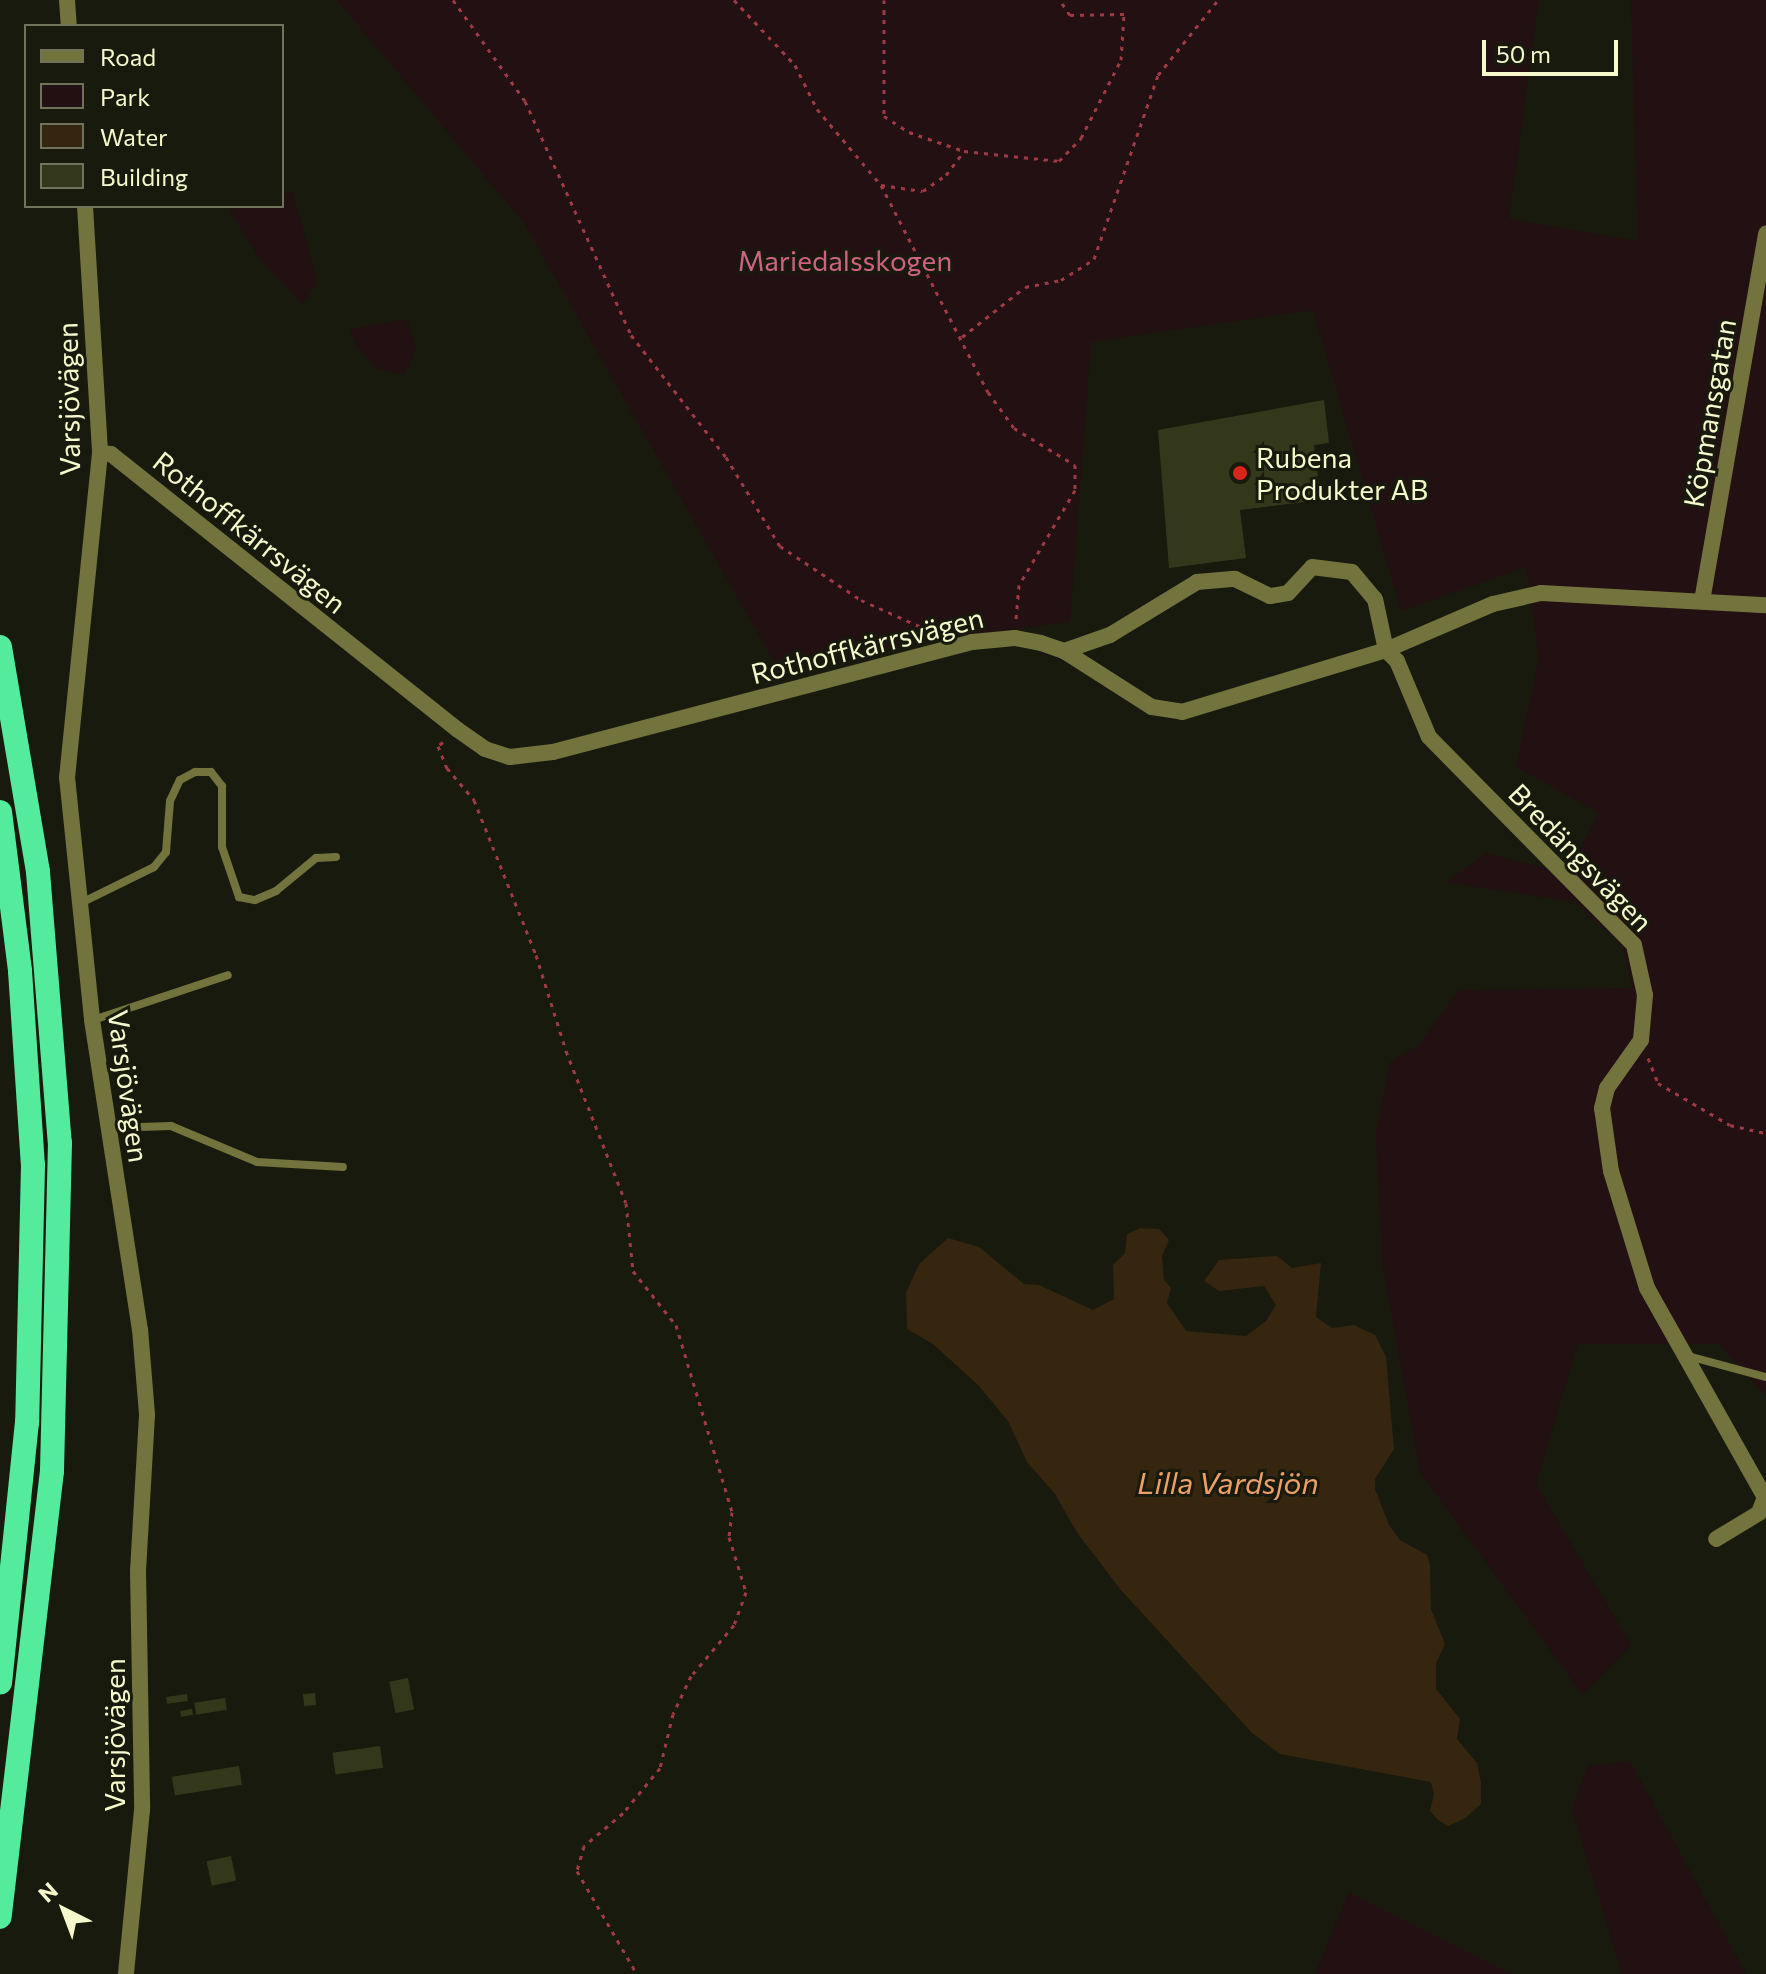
<!DOCTYPE html>
<meta charset="utf-8">
<style>
body{margin:0}
#map{position:relative;width:1766px;height:1974px;overflow:hidden;background:#181a0d;font-family:Commissioner,sans-serif}
div>[style]{position:absolute}
.green>*{inset:0;background:#231012}
.water>*{inset:0;background:#36250f}
.building>*{inset:0;background:#34381b;transform-origin:0 0}
.path>*{height:3px;margin-top:-1.5px;transform-origin:0;background:repeating-linear-gradient(90deg,#9f3a44 0 4px,transparent 0 10px)}
.service>*{height:8px;margin:-4px;padding:0 4px;transform-origin:4px;border-radius:4px;background:#73733d}
.minor>*{height:16px;margin:-8px;padding:0 8px;transform-origin:8px;border-radius:8px;background:#73733d}
.motorway>*{height:24px;margin:-12px;padding:0 12px;transform-origin:12px;border-radius:12px;background:#55eb9d}
.dots>*{width:22px;height:22px;translate:-50% -50%;box-sizing:border-box;border:4px solid #181a0d;border-radius:50%}
span{translate:-50% -50%;white-space:nowrap;text-align:center;line-height:1.15;-webkit-text-stroke:6px #181a0d;paint-order:stroke}
.park-label{font-size:28px;color:#cf6281}
.street-label{font-size:28px;color:#f5f9cb}
.poi-label{font-size:28px;color:#f5f9cb}
.left{translate:0 -50%;text-align:left}
.water-label{font-size:30px;color:#ed9f66;font-style:italic}
.legend{position:absolute;left:24px;top:24px;width:260px;height:184px;box-sizing:border-box;background:#181a0d;border:2px solid #707359;margin:0;padding:10px 14px;list-style:none;font-size:24px;color:#f5f9cb}
.legend li{display:flex;align-items:center;gap:16px;height:40px}
.legend b{width:40px;border:2px solid #707359}
.north{position:absolute;left:24px;top:1870px;width:80px;height:80px;-webkit-text-stroke:6px #181a0d;paint-order:stroke;rotate:318deg;font-size:22px;font-weight:700;line-height:32px;text-align:center;color:#f5f9cb}
.north::after{content:'';display:block;margin:auto;width:28px;height:36px;background:#f5f9cb;clip-path:polygon(50% 0,100% 100%,50% 72%,0 100%)}
.scale{position:absolute;left:1482px;top:40px;width:136px;height:36px;box-sizing:border-box;border:4px solid #f5f9cb;border-top:0;padding-left:10px;font-size:24px;line-height:28px;white-space:nowrap;color:#f5f9cb;-webkit-text-stroke:6px #181a0d;paint-order:stroke}
</style>
<div id="map">
<div class="green">
<div style="clip-path:polygon(337px 0,1539px 0,1509px 219px,1638px 241px,1631px 0,1766px 0,1766px 1396px,1719px 1344px,1578px 1344px,1536px 1484px,1631px 1645px,1583px 1695px,1420px 1472px,1383px 1266px,1376px 1135px,1390px 1062px,1419px 1045px,1459px 990px,1632px 988px,1623px 946px,1575px 902px,1446px 882px,1487px 853px,1567px 874px,1599px 813px,1516px 767px,1539px 658px,1526px 567px,1401px 611px,1313px 310px,1091px 342px,1070px 622px,933px 640px,780px 672px,524px 223px)"></div>
<div style="clip-path:polygon(293px 192px,317px 281px,303px 305px,259px 258px,229px 209px,282px 206px,282px 195px)"></div>
<div style="clip-path:polygon(407px 319px,416px 349px,404px 375px,378px 369px,357px 347px,350px 329px)"></div>
<div style="clip-path:polygon(1630px 1761px,1746px 1974px,1622px 1974px,1572px 1808px,1588px 1766px)"></div>
<div style="clip-path:polygon(1349px 1892px,1513px 1974px,1315px 1974px)"></div>
</div>
<div class="water">
<div style="clip-path:polygon(1140px 1228px,1159px 1229px,1169px 1240px,1162px 1256px,1164px 1280px,1171px 1288px,1167px 1303px,1186px 1331px,1246px 1336px,1266px 1321px,1276px 1305px,1264px 1286px,1219px 1291px,1204px 1281px,1219px 1260px,1277px 1256px,1292px 1268px,1321px 1263px,1316px 1317px,1332px 1328px,1354px 1325px,1375px 1335px,1386px 1357px,1394px 1449px,1375px 1479px,1375px 1489px,1389px 1525px,1400px 1540px,1427px 1555px,1430px 1565px,1431px 1609px,1445px 1644px,1436px 1663px,1436px 1689px,1460px 1719px,1457px 1739px,1477px 1763px,1481px 1783px,1481px 1804px,1464px 1819px,1448px 1826px,1438px 1820px,1430px 1811px,1434px 1794px,1431px 1782px,1280px 1754px,1252px 1733px,1120px 1589px,1076px 1531px,1055px 1494px,1027px 1462px,1008px 1421px,979px 1386px,933px 1344px,907px 1329px,906px 1293px,919px 1264px,948px 1238px,979px 1247px,1024px 1284px,1039px 1285px,1093px 1310px,1114px 1299px,1113px 1265px,1125px 1253px,1127px 1234px)"></div>
</div>
<div class="building">
<div style="clip-path:polygon(1324px 400px,1329px 443px,1314px 445px,1321px 500px,1240px 510px,1246px 558px,1169px 568px,1158px 430px)"></div>
<div style="left:408px;top:1678px;width:32px;height:19px;rotate:79deg"></div>
<div style="left:315px;top:1693px;width:12px;height:12px;rotate:85deg"></div>
<div style="left:187px;top:1694px;width:7px;height:21px;rotate:82deg"></div>
<div style="left:225px;top:1698px;width:12px;height:31px;rotate:81deg"></div>
<div style="left:192px;top:1709px;width:6px;height:12px;rotate:81deg"></div>
<div style="left:380px;top:1746px;width:22px;height:48px;rotate:82deg"></div>
<div style="left:239px;top:1766px;width:19px;height:68px;rotate:81deg"></div>
<div style="left:231px;top:1856px;width:25px;height:25px;rotate:78deg"></div>
</div>
<div class="path">
<div style="left:453px;top:0;width:124px;rotate:54.5deg"></div>
<div style="left:525px;top:101px;width:257px;rotate:65.6deg"></div>
<div style="left:631px;top:335px;width:155px;rotate:52.1deg"></div>
<div style="left:726px;top:457px;width:104px;rotate:58.8deg"></div>
<div style="left:780px;top:546px;width:97px;rotate:33.7deg"></div>
<div style="left:861px;top:600px;width:83px;rotate:24.1deg"></div>
<div style="left:734px;top:0;width:89px;rotate:46.8deg"></div>
<div style="left:795px;top:65px;width:49px;rotate:63.4deg"></div>
<div style="left:817px;top:109px;width:99px;rotate:49.9deg"></div>
<div style="left:881px;top:185px;width:233px;rotate:62.7deg"></div>
<div style="left:988px;top:392px;width:44px;rotate:54.2deg"></div>
<div style="left:1014px;top:428px;width:71px;rotate:31.2deg"></div>
<div style="left:1075px;top:465px;width:25px;rotate:90deg"></div>
<div style="left:1075px;top:490px;width:110px;rotate:120.5deg"></div>
<div style="left:1019px;top:585px;width:35px;rotate:95deg"></div>
<div style="left:884px;top:0;width:116px;rotate:90deg"></div>
<div style="left:884px;top:116px;width:30px;rotate:33deg"></div>
<div style="left:909px;top:132px;width:58px;rotate:19.1deg"></div>
<div style="left:881px;top:185px;width:42px;rotate:8.1deg"></div>
<div style="left:923px;top:191px;width:28px;rotate:-35deg"></div>
<div style="left:946px;top:175px;width:30px;rotate:-53deg"></div>
<div style="left:964px;top:151px;width:96px;rotate:6deg"></div>
<div style="left:1059px;top:161px;width:32px;rotate:-46deg"></div>
<div style="left:1081px;top:138px;width:88px;rotate:-62.9deg"></div>
<div style="left:1121px;top:60px;width:46px;rotate:-86.3deg"></div>
<div style="left:1124px;top:14px;width:54px;rotate:178.9deg"></div>
<div style="left:1070px;top:15px;width:18px;rotate:-124deg"></div>
<div style="left:962px;top:337px;width:80px;rotate:-38.4deg"></div>
<div style="left:1025px;top:287px;width:37px;rotate:-11deg"></div>
<div style="left:1061px;top:280px;width:39px;rotate:-32deg"></div>
<div style="left:1094px;top:259px;width:195px;rotate:-70.8deg"></div>
<div style="left:1158px;top:75px;width:96px;rotate:-51.3deg"></div>
<div style="left:443px;top:742px;width:6px;rotate:141deg"></div>
<div style="left:438px;top:746px;width:24px;rotate:68deg"></div>
<div style="left:447px;top:768px;width:42px;rotate:49.8deg"></div>
<div style="left:474px;top:800px;width:167px;rotate:68.2deg"></div>
<div style="left:536px;top:955px;width:101px;rotate:72.6deg"></div>
<div style="left:566px;top:1051px;width:163px;rotate:68.5deg"></div>
<div style="left:626px;top:1203px;width:68px;rotate:84.1deg"></div>
<div style="left:633px;top:1271px;width:69px;rotate:51.5deg"></div>
<div style="left:676px;top:1325px;width:195px;rotate:73.3deg"></div>
<div style="left:732px;top:1512px;width:25px;rotate:97deg"></div>
<div style="left:729px;top:1537px;width:58px;rotate:72.8deg"></div>
<div style="left:746px;top:1592px;width:35px;rotate:110deg"></div>
<div style="left:734px;top:1625px;width:67px;rotate:130.1deg"></div>
<div style="left:691px;top:1676px;width:42px;rotate:115.3deg"></div>
<div style="left:673px;top:1714px;width:56px;rotate:103.5deg"></div>
<div style="left:660px;top:1768px;width:58px;rotate:129.4deg"></div>
<div style="left:623px;top:1813px;width:51px;rotate:139.8deg"></div>
<div style="left:584px;top:1846px;width:26px;rotate:106deg"></div>
<div style="left:577px;top:1871px;width:119px;rotate:59.8deg"></div>
<div style="left:1648px;top:1058px;width:27px;rotate:68deg"></div>
<div style="left:1658px;top:1083px;width:83px;rotate:30.3deg"></div>
<div style="left:1730px;top:1125px;width:37px;rotate:13deg"></div>
</div>
<div class="service">
<div style="left:83px;top:902px;width:79px;rotate:-26.2deg"></div>
<div style="left:154px;top:867px;width:19px;rotate:-51deg"></div>
<div style="left:166px;top:852px;width:51px;rotate:-85.5deg"></div>
<div style="left:170px;top:801px;width:23px;rotate:-65deg"></div>
<div style="left:180px;top:780px;width:17px;rotate:-28deg"></div>
<div style="left:195px;top:772px;width:16px"></div>
<div style="left:211px;top:772px;width:18px;rotate:52deg"></div>
<div style="left:222px;top:786px;width:61px;rotate:90deg"></div>
<div style="left:222px;top:847px;width:53px;rotate:71.2deg"></div>
<div style="left:239px;top:897px;width:16px;rotate:11deg"></div>
<div style="left:255px;top:900px;width:23px;rotate:-23deg"></div>
<div style="left:276px;top:891px;width:52px;rotate:-39.5deg"></div>
<div style="left:316px;top:858px;width:20px;rotate:-3deg"></div>
<div style="left:93px;top:1020px;width:142px;rotate:-18.4deg"></div>
<div style="left:109px;top:1128px;width:62px;rotate:-1.8deg"></div>
<div style="left:171px;top:1126px;width:93px;rotate:22.7deg"></div>
<div style="left:257px;top:1162px;width:86px;rotate:3.3deg"></div>
<div style="left:1688px;top:1356px;width:81px;rotate:15.1deg"></div>
</div>
<div class="minor">
<div style="left:67px;top:0;width:26px;rotate:86deg"></div>
<div style="left:85px;top:206px;width:247px;rotate:86.5deg"></div>
<div style="left:100px;top:453px;width:326px;rotate:95.8deg"></div>
<div style="left:67px;top:777px;width:244px;rotate:84.1deg"></div>
<div style="left:92px;top:1020px;width:313px;rotate:81.2deg"></div>
<div style="left:140px;top:1329px;width:86px;rotate:85.3deg"></div>
<div style="left:147px;top:1415px;width:155px;rotate:93.3deg"></div>
<div style="left:138px;top:1570px;width:240px;rotate:89deg"></div>
<div style="left:142px;top:1810px;width:165px;rotate:95.6deg"></div>
<div style="left:100px;top:453px;width:11px;rotate:5deg"></div>
<div style="left:111px;top:454px;width:443px;rotate:38.5deg"></div>
<div style="left:458px;top:730px;width:33px;rotate:35deg"></div>
<div style="left:485px;top:749px;width:26px;rotate:18deg"></div>
<div style="left:510px;top:757px;width:43px;rotate:-6.6deg"></div>
<div style="left:553px;top:752px;width:433px;rotate:-14.7deg"></div>
<div style="left:972px;top:642px;width:43px;rotate:-5.3deg"></div>
<div style="left:1015px;top:638px;width:26px;rotate:11deg"></div>
<div style="left:1041px;top:643px;width:24px;rotate:19deg"></div>
<div style="left:1064px;top:651px;width:104px;rotate:32.5deg"></div>
<div style="left:1152px;top:707px;width:30px;rotate:9deg"></div>
<div style="left:1182px;top:712px;width:213px;rotate:-16.9deg"></div>
<div style="left:1386px;top:650px;width:116px;rotate:-23.3deg"></div>
<div style="left:1493px;top:604px;width:49px;rotate:-12.9deg"></div>
<div style="left:1541px;top:593px;width:225px;rotate:3.1deg"></div>
<div style="left:1702px;top:601px;width:373px;rotate:-80.1deg"></div>
<div style="left:1064px;top:651px;width:49px;rotate:-19.2deg"></div>
<div style="left:1110px;top:635px;width:102px;rotate:-31.3deg"></div>
<div style="left:1197px;top:582px;width:38px;rotate:-5deg"></div>
<div style="left:1235px;top:579px;width:39px;rotate:26deg"></div>
<div style="left:1270px;top:596px;width:18px;rotate:-9deg"></div>
<div style="left:1288px;top:593px;width:35px;rotate:-47deg"></div>
<div style="left:1312px;top:567px;width:40px;rotate:7.1deg"></div>
<div style="left:1352px;top:572px;width:35px;rotate:50deg"></div>
<div style="left:1375px;top:599px;width:52px;rotate:77.8deg"></div>
<div style="left:1386px;top:650px;width:16px;rotate:45deg"></div>
<div style="left:1397px;top:661px;width:82px;rotate:67.2deg"></div>
<div style="left:1429px;top:737px;width:292px;rotate:45.4deg"></div>
<div style="left:1634px;top:945px;width:51px;rotate:77.6deg"></div>
<div style="left:1645px;top:995px;width:45px;rotate:95.1deg"></div>
<div style="left:1641px;top:1040px;width:59px;rotate:125.3deg"></div>
<div style="left:1607px;top:1088px;width:21px;rotate:104deg"></div>
<div style="left:1602px;top:1108px;width:64px;rotate:81.9deg"></div>
<div style="left:1611px;top:1171px;width:122px;rotate:72.9deg"></div>
<div style="left:1647px;top:1288px;width:240px;rotate:60.6deg"></div>
<div style="left:1765px;top:1497px;width:17px;rotate:111deg"></div>
<div style="left:1759px;top:1513px;width:50px;rotate:148.8deg"></div>
</div>
<div class="motorway">
<div style="left:0;top:647px;width:228px;rotate:80.4deg"></div>
<div style="left:38px;top:872px;width:272px;rotate:85.4deg"></div>
<div style="left:60px;top:1143px;width:328px;rotate:91.4deg"></div>
<div style="left:52px;top:1471px;width:449px;rotate:96.7deg"></div>
<div style="left:0;top:812px;width:160px;rotate:82.8deg"></div>
<div style="left:20px;top:971px;width:194px;rotate:86.2deg"></div>
<div style="left:33px;top:1165px;width:257px;rotate:91.3deg"></div>
<div style="left:27px;top:1422px;width:262px;rotate:95.9deg"></div>
</div>
<div class="dots">
<div style="left:1240px;top:473px;background:#d7251a"></div>
</div>
<div class="park-label">
<span style="left:845px;top:260px">Mariedalsskogen</span>
</div>
<div class="street-label">
<span style="left:68px;top:399px;rotate:-91deg">Varsjövägen</span>
<span style="left:1709px;top:413px;rotate:-80deg">Köpmansgatan</span>
<span style="left:250px;top:532px;rotate:39deg">Rothoffkärrsvägen</span>
<span style="left:867px;top:645px;rotate:-14deg">Rothoffkärrsvägen</span>
<span style="left:1581px;top:857px;rotate:46deg">Bredängsvägen</span>
<span style="left:129px;top:1086px;rotate:82deg">Varsjövägen</span>
<span style="left:114px;top:1735px;rotate:-90deg">Varsjövägen</span>
</div>
<div class="poi-label">
<span class="left" style="left:1256px;top:473px">Rubena<br>Produkter AB</span>
</div>
<div class="water-label">
<span style="left:1228px;top:1482px">Lilla Vardsjön</span>
</div>
<ul class="legend">
<li><b style="height:10px;background:#73733d"></b>Road</li>
<li><b style="height:22px;background:#231012"></b>Park</li>
<li><b style="height:22px;background:#36250f"></b>Water</li>
<li><b style="height:22px;background:#34381b"></b>Building</li>
</ul>
<div class="north">N</div>
<div class="scale">50 m</div>
</div>
